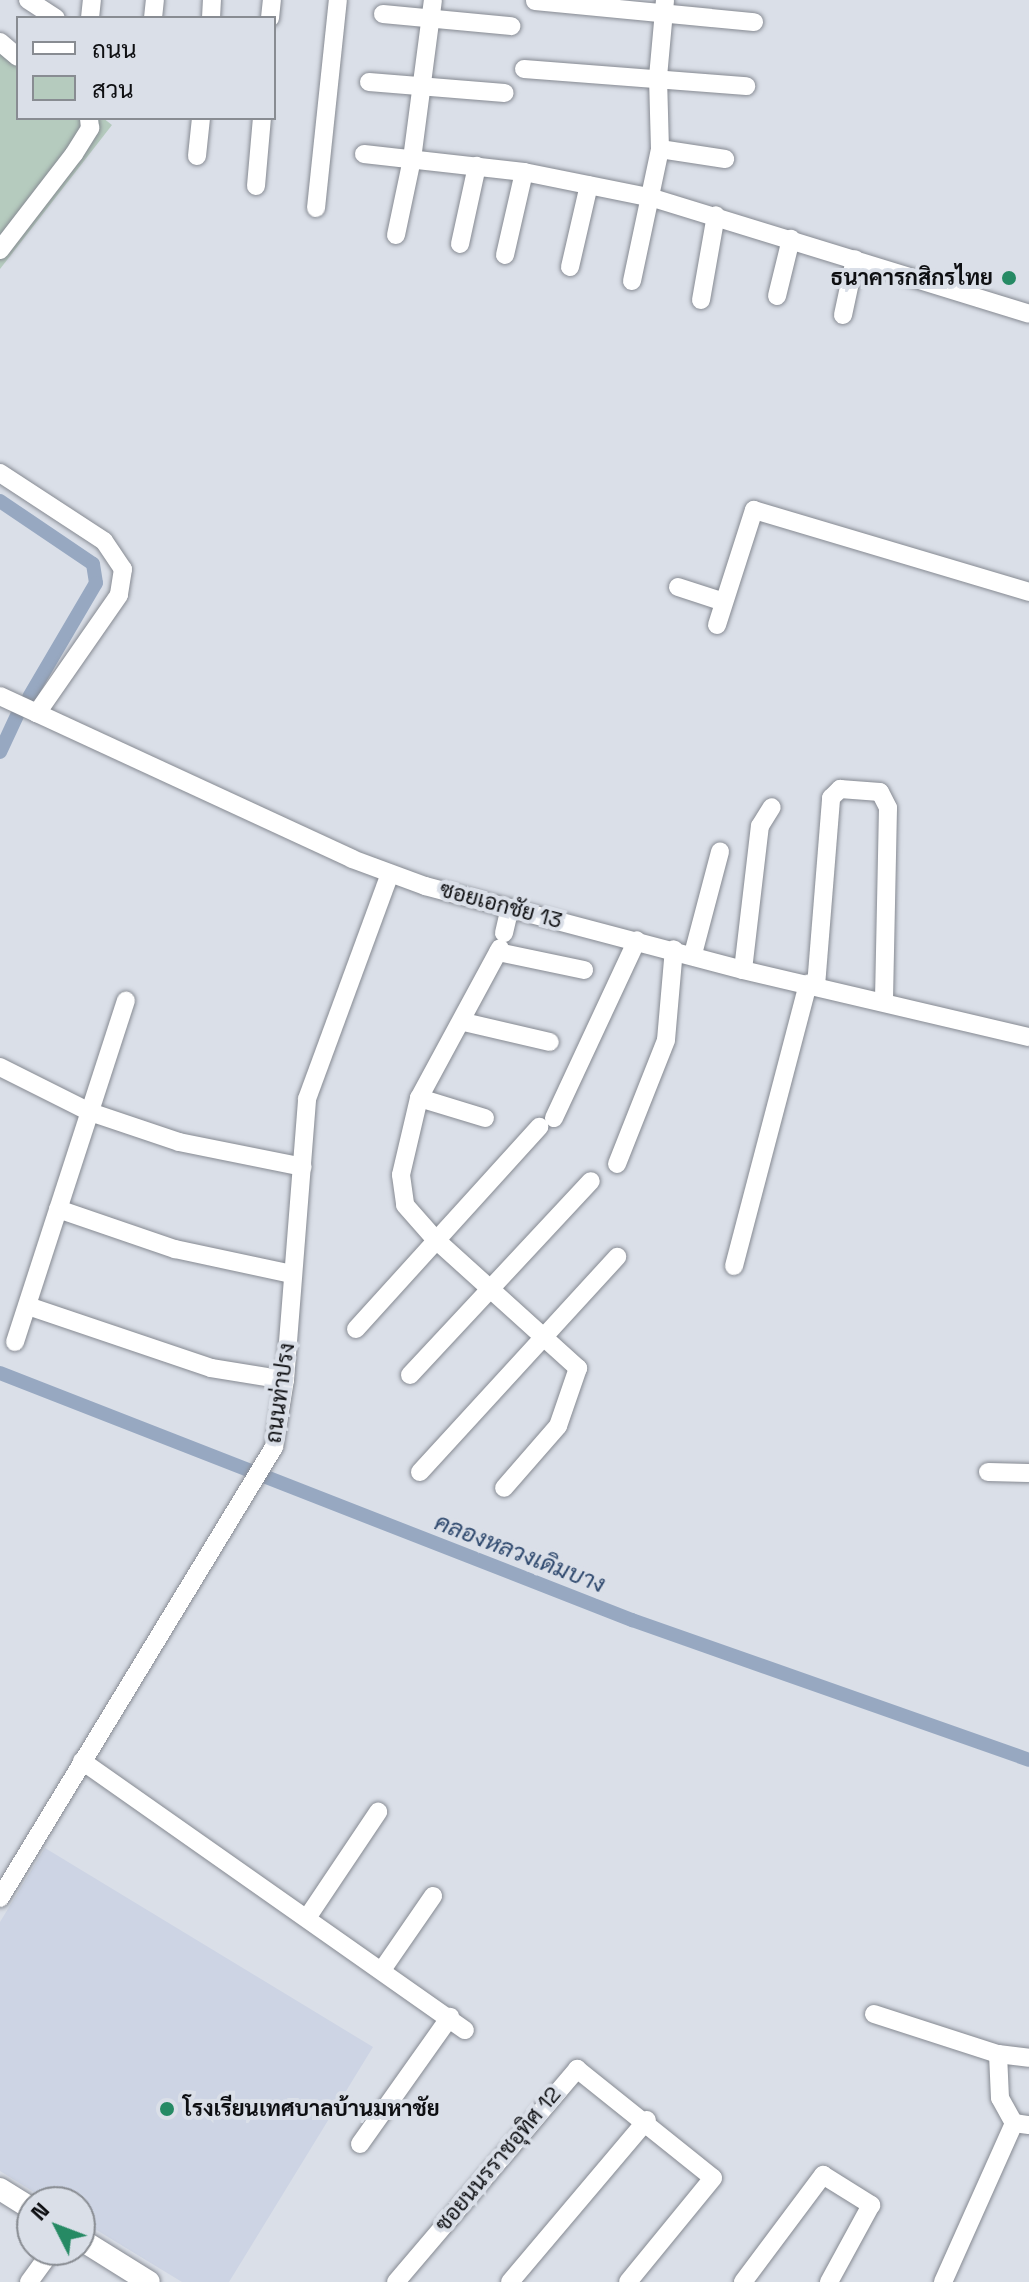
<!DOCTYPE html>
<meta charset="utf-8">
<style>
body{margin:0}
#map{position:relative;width:1029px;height:2282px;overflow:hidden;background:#dadfe8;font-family:"Space Grotesk",Sarabun,sans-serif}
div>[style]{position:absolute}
.built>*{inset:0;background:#cdd4e4}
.green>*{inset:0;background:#b5cbbe}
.canal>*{height:14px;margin:-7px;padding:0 7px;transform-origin:7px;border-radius:7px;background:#97a8c1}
.roads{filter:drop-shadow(0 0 2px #868a92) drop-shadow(0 0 2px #868a92)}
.minor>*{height:18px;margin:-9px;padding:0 9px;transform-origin:9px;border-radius:9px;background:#fff}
.major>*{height:22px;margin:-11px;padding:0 11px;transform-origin:11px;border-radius:11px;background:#fff}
.dots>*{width:22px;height:22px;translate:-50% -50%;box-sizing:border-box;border:4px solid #dadfe8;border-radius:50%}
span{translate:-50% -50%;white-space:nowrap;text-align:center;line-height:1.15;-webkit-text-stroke:8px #dadfe8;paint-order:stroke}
.poi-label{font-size:22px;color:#0e0f12;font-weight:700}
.right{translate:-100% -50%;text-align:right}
.left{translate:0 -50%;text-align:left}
.street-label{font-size:22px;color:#0e0f12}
.water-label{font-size:24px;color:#2f496e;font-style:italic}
.legend{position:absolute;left:16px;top:16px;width:260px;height:104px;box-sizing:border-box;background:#dadfe8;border:2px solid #888c92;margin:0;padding:10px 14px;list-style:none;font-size:24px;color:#0e0f12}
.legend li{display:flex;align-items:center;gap:16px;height:40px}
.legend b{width:40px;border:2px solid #888c92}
.north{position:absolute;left:16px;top:2186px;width:80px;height:80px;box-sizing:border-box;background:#dadfe8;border:2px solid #888c92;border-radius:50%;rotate:312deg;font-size:22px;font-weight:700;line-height:32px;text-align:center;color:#0e0f12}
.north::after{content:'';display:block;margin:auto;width:28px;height:36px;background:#268a64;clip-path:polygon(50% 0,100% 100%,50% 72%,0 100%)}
</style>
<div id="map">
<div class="built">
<div style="clip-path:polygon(45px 1848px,373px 2047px,229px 2282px,182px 2282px,80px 2220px,80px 2202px,50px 2202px,0 2171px,0 1922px)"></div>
</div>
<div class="green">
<div style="clip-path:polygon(0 34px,18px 49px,18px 118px,103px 118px,112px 125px,0 269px)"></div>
</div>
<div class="canal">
<div style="left:0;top:501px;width:112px;rotate:34.1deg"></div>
<div style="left:93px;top:564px;width:19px;rotate:81deg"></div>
<div style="left:96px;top:583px;width:132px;rotate:120.4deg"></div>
<div style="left:0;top:752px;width:40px;rotate:-65deg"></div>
<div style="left:0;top:1373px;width:679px;rotate:21.35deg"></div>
<div style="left:632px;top:1620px;width:421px;rotate:19.4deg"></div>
</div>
<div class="roads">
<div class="minor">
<div style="left:28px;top:0;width:33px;rotate:33deg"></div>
<div style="left:535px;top:1px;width:220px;rotate:5.5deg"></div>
<div style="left:383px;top:14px;width:129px;rotate:5.4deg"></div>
<div style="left:90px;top:18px;width:18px;rotate:-84deg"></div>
<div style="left:153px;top:18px;width:18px;rotate:-84deg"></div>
<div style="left:211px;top:18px;width:18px;rotate:-87deg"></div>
<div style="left:270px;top:18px;width:18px;rotate:-84deg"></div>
<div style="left:0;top:42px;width:23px;rotate:40deg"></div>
<div style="left:524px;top:69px;width:223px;rotate:4.4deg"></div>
<div style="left:369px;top:82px;width:136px;rotate:4.6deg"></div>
<div style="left:660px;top:149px;width:66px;rotate:8.7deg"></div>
<div style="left:364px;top:154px;width:161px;rotate:6.4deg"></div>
<div style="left:524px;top:172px;width:132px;rotate:11.4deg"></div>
<div style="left:653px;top:198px;width:393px;rotate:17.1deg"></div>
<div style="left:197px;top:156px;width:38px;rotate:-84deg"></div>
<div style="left:256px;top:186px;width:68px;rotate:-85deg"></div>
<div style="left:316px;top:208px;width:209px;rotate:-84deg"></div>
<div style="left:396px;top:235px;width:78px;rotate:-78.1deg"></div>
<div style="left:412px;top:159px;width:160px;rotate:-82.5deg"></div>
<div style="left:460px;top:244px;width:80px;rotate:-77.7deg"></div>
<div style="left:0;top:250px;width:121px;rotate:-52.4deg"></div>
<div style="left:74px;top:154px;width:31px;rotate:-58deg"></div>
<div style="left:90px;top:128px;width:10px;rotate:-96deg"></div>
<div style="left:505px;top:255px;width:85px;rotate:-77.1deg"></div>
<div style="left:570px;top:267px;width:84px;rotate:-77deg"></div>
<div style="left:632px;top:281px;width:135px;rotate:-78deg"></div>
<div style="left:660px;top:149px;width:72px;rotate:-91.6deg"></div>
<div style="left:658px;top:77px;width:77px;rotate:-84.8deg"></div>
<div style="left:777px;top:296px;width:59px;rotate:-76.2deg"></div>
<div style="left:701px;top:300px;width:86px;rotate:-80deg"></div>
<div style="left:843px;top:315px;width:57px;rotate:-77.9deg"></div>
<div style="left:0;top:473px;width:124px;rotate:33.2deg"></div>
<div style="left:104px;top:541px;width:34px;rotate:56deg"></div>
<div style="left:123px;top:569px;width:26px;rotate:99deg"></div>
<div style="left:119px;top:595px;width:144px;rotate:124.8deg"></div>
<div style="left:678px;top:587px;width:48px;rotate:18.1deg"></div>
<div style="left:717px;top:625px;width:121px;rotate:-72.2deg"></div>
<div style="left:754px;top:510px;width:287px;rotate:16.6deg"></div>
<div style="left:0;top:696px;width:388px;rotate:24.8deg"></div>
<div style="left:352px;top:859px;width:78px;rotate:20.3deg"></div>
<div style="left:425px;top:886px;width:329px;rotate:14.8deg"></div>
<div style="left:743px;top:970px;width:294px;rotate:13.2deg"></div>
<div style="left:504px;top:933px;width:26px;rotate:-77deg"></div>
<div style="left:498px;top:952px;width:88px;rotate:11.8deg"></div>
<div style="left:693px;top:954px;width:106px;rotate:-75.2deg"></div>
<div style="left:743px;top:970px;width:145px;rotate:-83.3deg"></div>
<div style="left:760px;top:826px;width:22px;rotate:-58deg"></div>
<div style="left:816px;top:986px;width:189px;rotate:-85.4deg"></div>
<div style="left:831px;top:798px;width:13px;rotate:-45deg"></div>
<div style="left:840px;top:789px;width:40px;rotate:4.3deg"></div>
<div style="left:880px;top:792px;width:18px;rotate:63deg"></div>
<div style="left:888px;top:808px;width:194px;rotate:91.2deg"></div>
<div style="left:464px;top:1022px;width:88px;rotate:13.1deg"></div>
<div style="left:0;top:1067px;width:101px;rotate:26.6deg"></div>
<div style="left:90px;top:1112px;width:94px;rotate:18.6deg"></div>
<div style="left:179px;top:1142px;width:126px;rotate:11.4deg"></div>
<div style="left:419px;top:1098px;width:79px;rotate:103.2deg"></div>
<div style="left:401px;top:1175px;width:30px;rotate:82deg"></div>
<div style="left:405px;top:1205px;width:45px;rotate:48.6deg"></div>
<div style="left:435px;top:1239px;width:193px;rotate:42.1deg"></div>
<div style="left:578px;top:1368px;width:61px;rotate:109deg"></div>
<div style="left:558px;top:1426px;width:82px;rotate:131.1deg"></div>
<div style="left:485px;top:1118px;width:69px;rotate:-163.1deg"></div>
<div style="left:419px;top:1098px;width:170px;rotate:-61.6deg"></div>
<div style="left:554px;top:1118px;width:196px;rotate:-65deg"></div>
<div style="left:617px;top:1164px;width:133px;rotate:-68.4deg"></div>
<div style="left:666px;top:1040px;width:91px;rotate:-85deg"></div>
<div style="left:58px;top:1209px;width:124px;rotate:18.9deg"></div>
<div style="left:175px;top:1249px;width:120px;rotate:12.1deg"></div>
<div style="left:734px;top:1266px;width:292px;rotate:-75.3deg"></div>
<div style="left:28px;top:1306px;width:193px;rotate:18.7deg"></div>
<div style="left:211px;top:1368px;width:75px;rotate:9.2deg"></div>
<div style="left:356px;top:1329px;width:273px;rotate:-47.8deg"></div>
<div style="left:15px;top:1342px;width:359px;rotate:-72deg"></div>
<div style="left:410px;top:1375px;width:265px;rotate:-47deg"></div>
<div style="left:420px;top:1472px;width:292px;rotate:-47.5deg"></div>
<div style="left:988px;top:1472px;width:41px;rotate:1.4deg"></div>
<div style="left:82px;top:1761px;width:468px;rotate:35.1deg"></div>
<div style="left:0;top:1898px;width:528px;rotate:-58.72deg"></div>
<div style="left:274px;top:1447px;width:68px;rotate:-80.7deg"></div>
<div style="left:285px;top:1380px;width:282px;rotate:-85.5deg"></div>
<div style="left:307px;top:1099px;width:240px;rotate:-69.8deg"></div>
<div style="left:307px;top:1918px;width:128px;rotate:-56.2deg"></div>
<div style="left:382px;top:1970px;width:90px;rotate:-55.4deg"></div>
<div style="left:874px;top:2014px;width:130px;rotate:17.9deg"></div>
<div style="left:998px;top:2054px;width:31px;rotate:7deg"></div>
<div style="left:998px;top:2054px;width:44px;rotate:87.4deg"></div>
<div style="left:1000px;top:2098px;width:29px;rotate:61deg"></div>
<div style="left:360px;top:2144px;width:156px;rotate:-54.7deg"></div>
<div style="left:29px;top:2282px;width:39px;rotate:-54deg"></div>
<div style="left:396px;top:2282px;width:280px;rotate:-49.6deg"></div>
<div style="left:577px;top:2069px;width:174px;rotate:38.7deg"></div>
<div style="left:713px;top:2178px;width:134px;rotate:129.3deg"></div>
<div style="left:510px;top:2282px;width:212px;rotate:-49.8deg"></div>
<div style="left:743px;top:2282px;width:134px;rotate:-53.2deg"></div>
<div style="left:823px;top:2175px;width:57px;rotate:32deg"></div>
<div style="left:871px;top:2205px;width:88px;rotate:118.6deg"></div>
<div style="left:943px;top:2282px;width:174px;rotate:-65.9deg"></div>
<div style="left:1014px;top:2123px;width:15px;rotate:8deg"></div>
</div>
<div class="major">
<div style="left:0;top:2189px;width:38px;rotate:32deg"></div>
<div style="left:80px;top:2239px;width:81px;rotate:31.9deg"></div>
</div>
</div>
<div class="dots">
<div style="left:1009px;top:278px;background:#268a64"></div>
<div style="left:167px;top:2109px;background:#268a64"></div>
</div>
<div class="poi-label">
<span class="right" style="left:993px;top:278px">ธนาคารกสิกรไทย</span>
<span class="left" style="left:183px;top:2109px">โรงเรียนเทศบาลบ้านมหาชัย</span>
</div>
<div class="street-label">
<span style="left:501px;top:905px;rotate:15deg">ซอยเอกชัย 13</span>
<span style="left:280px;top:1393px;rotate:-82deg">ถนนท่าปรง</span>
<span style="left:498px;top:2159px;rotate:-50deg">ซอยนนรราชอุทิศ 12</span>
</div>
<div class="water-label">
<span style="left:520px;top:1553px;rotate:21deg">คลองหลวงเดิมบาง</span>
</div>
<ul class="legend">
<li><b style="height:10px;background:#fff"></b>ถนน</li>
<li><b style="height:22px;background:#b5cbbe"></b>สวน</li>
</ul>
<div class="north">N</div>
</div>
